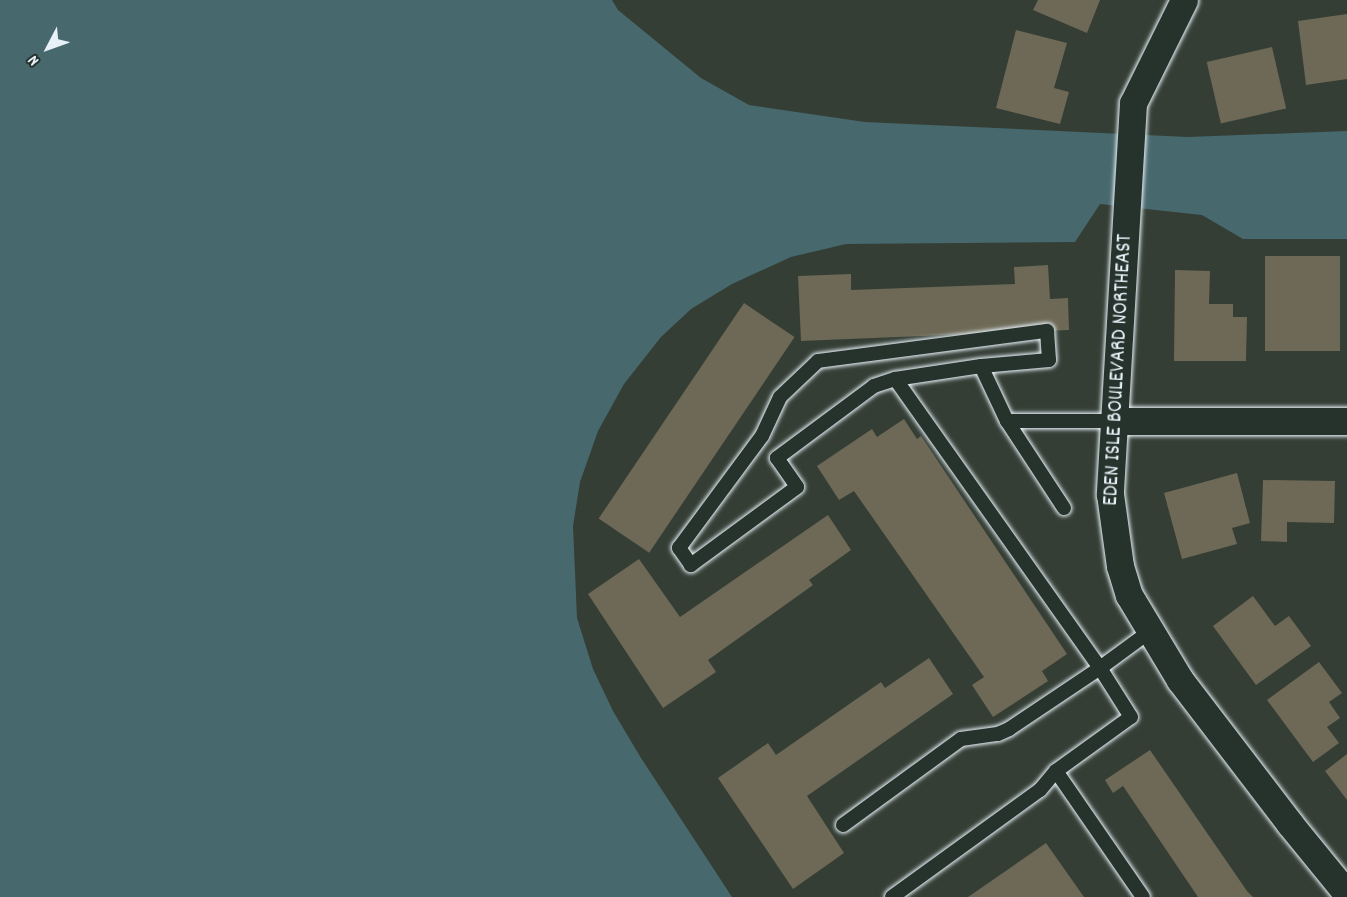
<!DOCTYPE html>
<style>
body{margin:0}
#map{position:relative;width:1347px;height:897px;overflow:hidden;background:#343e35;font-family:Dekko,sans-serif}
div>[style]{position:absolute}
.water>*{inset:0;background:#47686d}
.building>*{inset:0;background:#6d6956;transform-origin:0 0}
.roads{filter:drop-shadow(0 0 2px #e8f1f8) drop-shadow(0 0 2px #e8f1f8)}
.service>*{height:14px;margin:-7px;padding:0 7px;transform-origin:7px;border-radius:7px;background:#26332d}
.minor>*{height:27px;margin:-13.5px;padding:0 13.5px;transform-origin:13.5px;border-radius:13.5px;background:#26332d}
span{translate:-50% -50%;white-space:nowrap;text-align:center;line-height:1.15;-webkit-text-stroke:5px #26332d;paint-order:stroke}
.street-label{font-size:21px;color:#e8f1f8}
.north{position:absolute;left:18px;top:18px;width:60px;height:60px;-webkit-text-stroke:4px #26332d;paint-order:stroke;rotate:229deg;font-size:16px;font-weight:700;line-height:24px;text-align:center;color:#e8f1f8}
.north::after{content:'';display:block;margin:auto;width:21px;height:27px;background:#e8f1f8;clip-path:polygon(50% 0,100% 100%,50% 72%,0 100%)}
</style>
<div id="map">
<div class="water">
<div style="clip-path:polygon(0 0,612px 0,618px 10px,701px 78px,749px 105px,865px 122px,1188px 137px,1347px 131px,1347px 239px,1243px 239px,1202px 215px,1100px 204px,1075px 242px,846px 244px,791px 257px,732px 284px,691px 309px,661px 337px,624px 384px,598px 431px,580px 482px,573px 526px,577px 618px,593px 669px,613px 711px,641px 758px,732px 897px,0 897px)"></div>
</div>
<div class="building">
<div style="clip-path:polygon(1038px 0,1100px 0,1087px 33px,1033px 10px)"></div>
<div style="clip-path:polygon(1347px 14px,1347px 79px,1306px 85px,1298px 21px)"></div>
<div style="clip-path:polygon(1016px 30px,1067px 43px,1054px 88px,1069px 92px,1060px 124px,996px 108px)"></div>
<div style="left:1272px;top:47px;width:63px;height:67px;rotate:77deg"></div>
<div style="left:1265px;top:256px;width:75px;height:95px"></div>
<div style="clip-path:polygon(1048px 265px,1050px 299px,1068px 298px,1069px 330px,801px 341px,798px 276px,851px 274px,851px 290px,1015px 284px,1014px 267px)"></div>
<div style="clip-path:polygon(1175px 270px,1210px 271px,1209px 304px,1233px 304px,1233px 317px,1247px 317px,1246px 361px,1174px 361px)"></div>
<div style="left:744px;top:303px;width:61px;height:260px;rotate:34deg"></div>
<div style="clip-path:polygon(904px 419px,917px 439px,921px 436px,1067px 654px,1042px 671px,1048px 681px,993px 717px,972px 685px,984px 677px,854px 491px,839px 500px,817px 466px,872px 429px,877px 437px)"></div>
<div style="clip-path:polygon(1237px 473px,1250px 523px,1232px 528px,1237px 544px,1182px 559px,1164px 493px)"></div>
<div style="clip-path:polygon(1263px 480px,1335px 481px,1334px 523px,1287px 522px,1287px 542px,1261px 541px)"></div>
<div style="clip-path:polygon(828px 515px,851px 550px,809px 580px,813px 585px,708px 660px,716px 672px,663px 708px,588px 594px,639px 559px,680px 617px)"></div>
<div style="clip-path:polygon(1253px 596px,1275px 626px,1289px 616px,1311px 646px,1256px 685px,1213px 626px)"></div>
<div style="clip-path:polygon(929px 658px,953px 694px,807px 796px,844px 853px,793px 889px,718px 778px,768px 743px,776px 755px,881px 682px,885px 688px)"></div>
<div style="clip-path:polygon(1319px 662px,1342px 693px,1329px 702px,1340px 718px,1327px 727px,1339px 743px,1313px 762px,1267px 700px)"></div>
<div style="clip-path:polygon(1150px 750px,1247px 891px,1253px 897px,1198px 897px,1123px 786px,1113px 793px,1105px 780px)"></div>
<div style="clip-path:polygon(1347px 754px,1347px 800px,1325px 771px)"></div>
<div style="clip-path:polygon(1046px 843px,1084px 897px,968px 897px)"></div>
</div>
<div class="roads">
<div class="service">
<div style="left:1047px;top:331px;width:29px;rotate:86deg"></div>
<div style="left:1049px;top:360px;width:68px;rotate:175deg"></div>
<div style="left:981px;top:366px;width:87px;rotate:171.4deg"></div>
<div style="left:895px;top:379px;width:22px;rotate:162deg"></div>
<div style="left:874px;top:386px;width:121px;rotate:143.4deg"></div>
<div style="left:777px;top:458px;width:35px;rotate:55deg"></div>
<div style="left:797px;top:487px;width:132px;rotate:143.7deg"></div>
<div style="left:691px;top:565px;width:21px;rotate:-125deg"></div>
<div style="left:679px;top:548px;width:139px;rotate:-53.5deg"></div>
<div style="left:762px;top:436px;width:43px;rotate:-65.2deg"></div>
<div style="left:780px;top:397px;width:52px;rotate:-43.5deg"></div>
<div style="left:818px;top:361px;width:231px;rotate:-7.5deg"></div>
<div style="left:981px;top:366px;width:61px;rotate:64.7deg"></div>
<div style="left:1007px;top:421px;width:104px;rotate:56.8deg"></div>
<div style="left:1007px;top:421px;width:108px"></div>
<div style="left:1056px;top:771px;width:153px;rotate:55.4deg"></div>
<div style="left:843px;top:825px;width:146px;rotate:-36.1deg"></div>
<div style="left:961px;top:739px;width:37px;rotate:-8deg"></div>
<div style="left:998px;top:734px;width:12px;rotate:-24deg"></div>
<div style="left:1009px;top:729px;width:110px;rotate:-33.8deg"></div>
<div style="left:1100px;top:668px;width:61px;rotate:-36.3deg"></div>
<div style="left:892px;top:897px;width:183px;rotate:-35.9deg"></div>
<div style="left:1040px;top:790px;width:25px;rotate:-50deg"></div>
<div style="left:1056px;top:771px;width:92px;rotate:-35.8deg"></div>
<div style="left:1131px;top:717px;width:58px;rotate:-122.3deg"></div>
<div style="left:1100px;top:668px;width:354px;rotate:-125.3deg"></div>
</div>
<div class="minor">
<div style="left:1184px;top:0;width:115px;rotate:116.3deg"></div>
<div style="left:1133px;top:103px;width:392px;rotate:93.4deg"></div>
<div style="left:1110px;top:494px;width:73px;rotate:82.1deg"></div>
<div style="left:1120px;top:566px;width:30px;rotate:73deg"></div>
<div style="left:1129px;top:595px;width:99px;rotate:59deg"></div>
<div style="left:1180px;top:680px;width:181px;rotate:52.6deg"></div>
<div style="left:1290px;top:824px;width:90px;rotate:50.8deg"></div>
<div style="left:1115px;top:421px;width:232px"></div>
</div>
</div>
<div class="street-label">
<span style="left:1119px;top:370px;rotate:-87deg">EDEN ISLE BOULEVARD NORTHEAST</span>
</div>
<div class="north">N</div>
</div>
